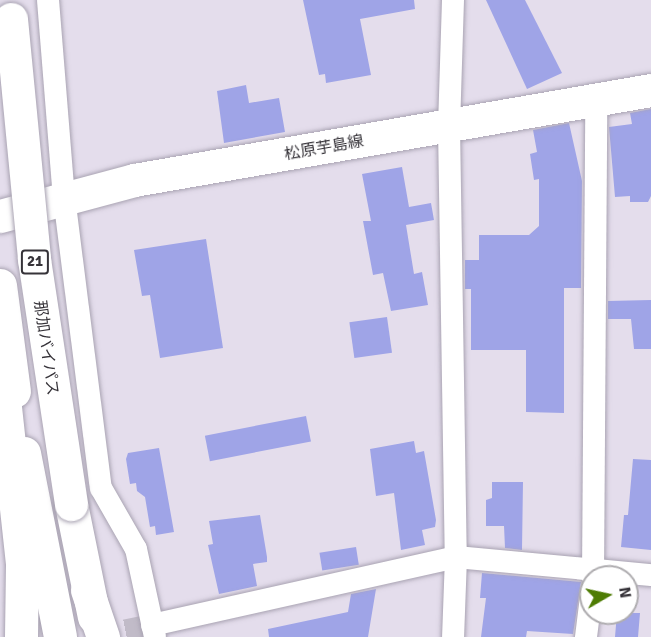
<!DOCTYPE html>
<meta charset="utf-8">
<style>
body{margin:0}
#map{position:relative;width:651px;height:637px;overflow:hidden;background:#e4ddec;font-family:Signika,"Noto Sans JP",sans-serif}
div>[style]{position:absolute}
.building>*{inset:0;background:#9fa4e7;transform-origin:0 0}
.minor-tunnel>*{height:22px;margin-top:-11px;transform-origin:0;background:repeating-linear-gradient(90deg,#c1bbc8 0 22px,transparent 0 33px)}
.roads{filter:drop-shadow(0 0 2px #a9a3b2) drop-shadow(0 0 2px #a9a3b2)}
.minor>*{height:22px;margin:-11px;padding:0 11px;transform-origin:11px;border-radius:11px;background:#fff}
.secondary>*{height:33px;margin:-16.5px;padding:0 16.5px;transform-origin:16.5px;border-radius:16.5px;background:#fff}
.trunk>*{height:33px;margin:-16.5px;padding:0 16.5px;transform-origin:16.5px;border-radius:16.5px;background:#fff}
.motorway>*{height:33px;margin:-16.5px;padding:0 16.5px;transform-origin:16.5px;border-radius:16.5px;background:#fff}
.bridges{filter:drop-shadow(0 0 2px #a9a3b2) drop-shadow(0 0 2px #a9a3b2)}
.trunk-bridge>*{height:33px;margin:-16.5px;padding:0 16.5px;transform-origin:16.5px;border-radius:16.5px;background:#fff}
span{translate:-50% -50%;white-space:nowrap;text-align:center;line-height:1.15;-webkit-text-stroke:4.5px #fff;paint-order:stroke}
.shield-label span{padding:2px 4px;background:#fff;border:2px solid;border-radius:4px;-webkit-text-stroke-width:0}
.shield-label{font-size:15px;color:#363339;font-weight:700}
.street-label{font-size:16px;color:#363339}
.north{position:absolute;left:579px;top:565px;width:60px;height:60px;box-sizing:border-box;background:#fff;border:2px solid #afadb0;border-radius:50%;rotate:81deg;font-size:16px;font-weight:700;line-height:24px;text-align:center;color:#363339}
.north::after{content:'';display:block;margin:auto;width:21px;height:27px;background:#4e7c04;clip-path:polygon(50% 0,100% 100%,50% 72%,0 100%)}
</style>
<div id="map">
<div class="building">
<div style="clip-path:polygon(303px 0,414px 0,415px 9px,360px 19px,371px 75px,326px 83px,325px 74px,319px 75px)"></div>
<div style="clip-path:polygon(486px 0,525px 0,562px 73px,527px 89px)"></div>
<div style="clip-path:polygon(246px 85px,249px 103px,279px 98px,285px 132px,224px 143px,217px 91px)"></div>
<div style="clip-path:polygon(651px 109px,651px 196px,648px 202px,630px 202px,630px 196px,615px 197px,609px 127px,632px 124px,630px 113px)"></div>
<div style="clip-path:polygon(569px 123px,582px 181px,581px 288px,564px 288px,564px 413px,526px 412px,526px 350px,471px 350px,471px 289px,465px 289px,465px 260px,479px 260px,479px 235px,529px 235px,539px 226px,539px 179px,534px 180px,530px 154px,537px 152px,533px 130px)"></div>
<div style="clip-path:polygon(402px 167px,409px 207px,431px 203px,434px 220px,406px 225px,414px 274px,422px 272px,428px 305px,391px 311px,383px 273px,373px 275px,363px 221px,371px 221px,362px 174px)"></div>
<div style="clip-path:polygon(206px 239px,223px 348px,160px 358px,150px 295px,142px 296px,134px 250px)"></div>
<div style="clip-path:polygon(651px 300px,651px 349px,634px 349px,631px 319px,608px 319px,608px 301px)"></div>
<div style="left:387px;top:317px;width:36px;height:38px;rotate:82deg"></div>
<div style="left:306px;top:416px;width:26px;height:103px;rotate:79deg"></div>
<div style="clip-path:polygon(414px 441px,416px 453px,424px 451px,436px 520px,435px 527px,422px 530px,425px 545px,401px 550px,394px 493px,376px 496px,370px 449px)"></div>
<div style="clip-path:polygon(159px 448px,174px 532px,156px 535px,155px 526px,150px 527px,145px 497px,137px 491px,136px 483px,130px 484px,126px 459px,128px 453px)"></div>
<div style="clip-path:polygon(633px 459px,651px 460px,651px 550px,621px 547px,624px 515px,628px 515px)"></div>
<div style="clip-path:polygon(492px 482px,523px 482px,522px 550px,505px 548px,504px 526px,486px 526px,486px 500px,492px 498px)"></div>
<div style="clip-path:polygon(260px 515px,267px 557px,267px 562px,253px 564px,257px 586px,219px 594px,208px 545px,213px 544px,209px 521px)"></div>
<div style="left:356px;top:547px;width:18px;height:37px;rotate:81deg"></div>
<div style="clip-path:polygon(482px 573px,581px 582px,573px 634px,527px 631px,526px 637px,481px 637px,486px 598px,480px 598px)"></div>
<div style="clip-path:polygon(376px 589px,368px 637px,269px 637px,268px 629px,348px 612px,351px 594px)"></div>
<div style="clip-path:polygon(617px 613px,640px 613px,638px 637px,615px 637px)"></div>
</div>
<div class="minor-tunnel">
<div style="left:93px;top:637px;width:60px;rotate:-11.5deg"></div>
</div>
<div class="roads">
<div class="minor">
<div style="left:48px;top:0;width:198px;rotate:85.4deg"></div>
<div style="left:64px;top:197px;width:293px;rotate:82.8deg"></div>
<div style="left:101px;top:488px;width:70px;rotate:60.2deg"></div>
<div style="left:136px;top:549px;width:90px;rotate:77.8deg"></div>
<div style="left:453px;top:0;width:126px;rotate:91.8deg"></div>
<div style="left:449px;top:126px;width:431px;rotate:89.1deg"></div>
<div style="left:456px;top:557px;width:80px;rotate:92.1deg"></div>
<div style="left:593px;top:577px;width:477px;rotate:-89.6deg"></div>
<div style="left:152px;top:625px;width:312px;rotate:-12.6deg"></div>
<div style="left:456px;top:557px;width:196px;rotate:5.3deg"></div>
<div style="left:586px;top:637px;width:40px;rotate:-82.9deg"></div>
</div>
<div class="secondary">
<div style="left:0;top:216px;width:139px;rotate:-15deg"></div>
<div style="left:134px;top:180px;width:525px;rotate:-9.88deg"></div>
</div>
<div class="trunk">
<div style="left:0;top:285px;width:107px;rotate:82.5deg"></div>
<div style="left:24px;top:453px;width:187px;rotate:78.9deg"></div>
<div style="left:71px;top:504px;width:115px;rotate:78.5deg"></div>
</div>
<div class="motorway">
<div style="left:0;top:361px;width:205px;rotate:83.8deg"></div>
<div style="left:22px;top:565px;width:72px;rotate:90.8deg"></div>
<div style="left:87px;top:590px;width:50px;rotate:71.2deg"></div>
</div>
</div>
<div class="bridges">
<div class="trunk-bridge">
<div style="left:11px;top:19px;width:241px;rotate:84.5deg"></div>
<div style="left:34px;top:259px;width:248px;rotate:81.4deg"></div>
</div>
</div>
<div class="shield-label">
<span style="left:35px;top:262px">21</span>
</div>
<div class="street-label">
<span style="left:324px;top:148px;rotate:-10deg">松原芋島線</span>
<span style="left:46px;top:348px;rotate:82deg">那加バイパス</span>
</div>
<div class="north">N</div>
</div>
